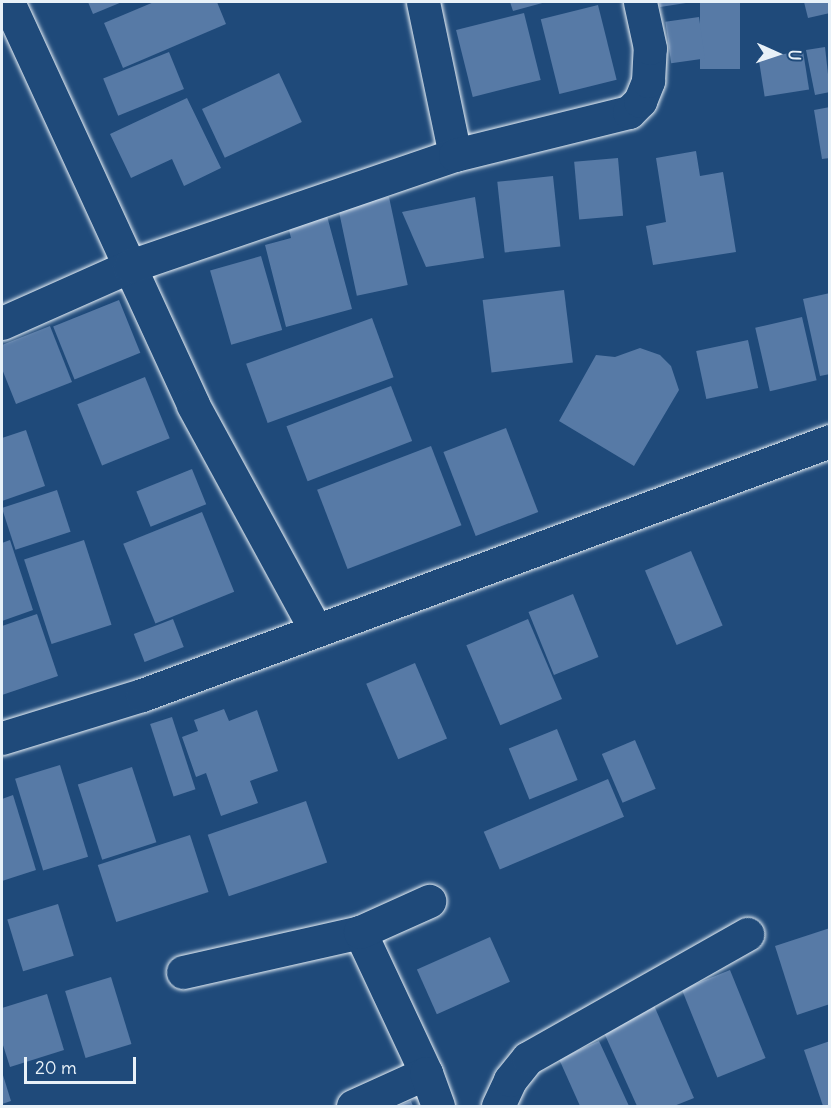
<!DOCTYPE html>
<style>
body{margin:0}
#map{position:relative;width:831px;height:1108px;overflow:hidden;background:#1f4a7a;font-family:Delius,sans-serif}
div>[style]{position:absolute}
.building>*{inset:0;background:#577aa6;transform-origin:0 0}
.roads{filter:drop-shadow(0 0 2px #e8f1f8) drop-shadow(0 0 2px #e8f1f8)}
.minor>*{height:33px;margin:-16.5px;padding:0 16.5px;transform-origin:16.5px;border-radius:16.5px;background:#1f4a7a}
span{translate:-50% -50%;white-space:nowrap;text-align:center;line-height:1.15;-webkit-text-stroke:5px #1f4a7a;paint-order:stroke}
.frame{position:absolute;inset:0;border:3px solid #e8f1f8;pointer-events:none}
.north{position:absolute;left:747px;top:24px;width:60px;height:60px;-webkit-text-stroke:4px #1f4a7a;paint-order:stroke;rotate:93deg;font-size:16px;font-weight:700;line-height:24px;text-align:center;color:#e8f1f8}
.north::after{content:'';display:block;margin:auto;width:21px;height:27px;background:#e8f1f8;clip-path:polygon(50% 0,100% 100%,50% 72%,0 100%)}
.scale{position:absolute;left:24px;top:1057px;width:112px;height:27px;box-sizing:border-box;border:3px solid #e8f1f8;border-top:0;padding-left:8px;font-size:18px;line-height:21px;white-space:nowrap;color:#e8f1f8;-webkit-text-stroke:4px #1f4a7a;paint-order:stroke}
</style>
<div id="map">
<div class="building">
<div style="clip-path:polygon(88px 2px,122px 2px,93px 14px)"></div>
<div style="clip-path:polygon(154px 2px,217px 2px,226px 24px,123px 68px,104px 23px)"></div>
<div style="clip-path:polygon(510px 2px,546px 2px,513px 11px)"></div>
<div style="clip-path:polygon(659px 2px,686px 2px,686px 3px,660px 7px)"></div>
<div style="left:700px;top:2px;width:40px;height:67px"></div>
<div style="clip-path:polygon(804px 2px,830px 2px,830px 13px,808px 18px)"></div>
<div style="left:598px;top:5px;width:77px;height:59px;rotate:76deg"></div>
<div style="left:524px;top:13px;width:69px;height:70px;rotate:76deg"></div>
<div style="left:699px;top:17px;width:42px;height:34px;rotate:82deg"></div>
<div style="clip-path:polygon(825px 47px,830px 92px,815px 95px,806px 50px)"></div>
<div style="left:803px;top:51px;width:39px;height:45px;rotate:81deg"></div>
<div style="left:169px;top:52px;width:40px;height:71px;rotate:68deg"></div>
<div style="left:279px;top:73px;width:54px;height:85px;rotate:65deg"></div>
<div style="clip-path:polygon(187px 98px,221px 168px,184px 186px,172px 159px,131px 178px,110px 134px)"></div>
<div style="clip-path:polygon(830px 107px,830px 158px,822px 159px,814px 110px)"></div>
<div style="clip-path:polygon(696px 151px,700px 176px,723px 172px,736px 252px,653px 265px,646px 226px,666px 222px,656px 158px)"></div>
<div style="left:618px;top:158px;width:58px;height:44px;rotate:85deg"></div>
<div style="left:553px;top:176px;width:71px;height:56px;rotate:84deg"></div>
<div style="left:389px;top:197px;width:90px;height:52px;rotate:78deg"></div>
<div style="clip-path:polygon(475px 197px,484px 258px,426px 267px,402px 212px)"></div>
<div style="clip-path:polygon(327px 216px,352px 309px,286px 327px,265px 245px,291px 238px,288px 226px)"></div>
<div style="left:261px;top:256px;width:77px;height:53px;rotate:74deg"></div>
<div style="left:564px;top:290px;width:73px;height:82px;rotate:83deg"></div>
<div style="clip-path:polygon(830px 293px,830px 374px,820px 376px,803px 299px)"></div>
<div style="left:119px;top:300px;width:57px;height:71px;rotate:68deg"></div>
<div style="left:802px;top:317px;width:65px;height:48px;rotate:77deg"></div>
<div style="left:372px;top:318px;width:63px;height:134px;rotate:70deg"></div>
<div style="clip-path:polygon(50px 326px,72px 382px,16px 404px,2px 369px,2px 345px)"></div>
<div style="left:748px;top:340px;width:49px;height:53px;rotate:78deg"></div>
<div style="clip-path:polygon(640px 348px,660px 355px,671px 366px,679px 390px,634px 466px,559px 421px,596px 355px,615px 357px)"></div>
<div style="left:145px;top:377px;width:66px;height:73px;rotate:68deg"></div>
<div style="left:391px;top:386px;width:59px;height:112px;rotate:69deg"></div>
<div style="left:506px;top:428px;width:90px;height:67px;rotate:69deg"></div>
<div style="clip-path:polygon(26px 430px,45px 486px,2px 501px,2px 438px)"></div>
<div style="left:431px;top:446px;width:85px;height:122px;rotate:69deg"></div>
<div style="left:192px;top:469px;width:38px;height:60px;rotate:68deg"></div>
<div style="left:57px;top:490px;width:44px;height:58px;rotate:72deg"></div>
<div style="left:202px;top:512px;width:86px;height:85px;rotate:68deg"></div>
<div style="clip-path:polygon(10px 540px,33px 610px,2px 621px,2px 543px)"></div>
<div style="left:84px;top:540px;width:89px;height:63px;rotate:72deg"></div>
<div style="left:691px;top:551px;width:81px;height:50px;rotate:67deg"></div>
<div style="left:573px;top:594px;width:68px;height:48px;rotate:68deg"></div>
<div style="clip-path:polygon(37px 614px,58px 676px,2px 695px,2px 626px)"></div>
<div style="left:173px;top:619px;width:30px;height:42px;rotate:69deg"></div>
<div style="left:528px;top:619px;width:87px;height:67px;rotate:67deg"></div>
<div style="left:415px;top:663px;width:82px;height:53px;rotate:67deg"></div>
<div style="clip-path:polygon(224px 709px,229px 721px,257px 710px,278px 771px,250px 781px,258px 803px,221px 816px,206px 773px,196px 777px,182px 737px,198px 731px,194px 720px)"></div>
<div style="left:172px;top:717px;width:76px;height:23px;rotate:72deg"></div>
<div style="left:557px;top:729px;width:55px;height:52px;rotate:68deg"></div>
<div style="left:635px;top:740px;width:53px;height:36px;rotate:67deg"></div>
<div style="left:60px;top:765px;width:96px;height:47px;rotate:73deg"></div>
<div style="left:132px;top:767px;width:79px;height:57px;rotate:72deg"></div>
<div style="left:608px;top:779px;width:41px;height:135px;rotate:67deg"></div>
<div style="clip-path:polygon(13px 795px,36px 870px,2px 881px,2px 799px)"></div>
<div style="left:306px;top:801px;width:65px;height:104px;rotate:71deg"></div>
<div style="left:190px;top:835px;width:60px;height:97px;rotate:72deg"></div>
<div style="left:58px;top:904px;width:54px;height:53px;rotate:73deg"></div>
<div style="clip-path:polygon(830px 928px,830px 1004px,797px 1015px,775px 946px)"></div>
<div style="left:490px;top:937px;width:49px;height:80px;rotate:66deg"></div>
<div style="left:730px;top:970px;width:95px;height:52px;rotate:68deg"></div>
<div style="left:111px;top:977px;width:70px;height:48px;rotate:73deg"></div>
<div style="clip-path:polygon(47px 994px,64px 1050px,10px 1067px,2px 1042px,2px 1008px)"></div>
<div style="clip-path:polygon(653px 1003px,694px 1098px,674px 1106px,637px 1106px,601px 1026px)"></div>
<div style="clip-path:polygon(599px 1041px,629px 1106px,580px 1106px,559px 1059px)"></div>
<div style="clip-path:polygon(830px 1041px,830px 1106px,823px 1106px,804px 1050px)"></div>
<div style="clip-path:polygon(2px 1072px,11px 1101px,2px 1104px)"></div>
<div style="clip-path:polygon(411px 1101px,413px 1106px,398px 1106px)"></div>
</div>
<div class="roads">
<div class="minor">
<div style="left:8px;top:2px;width:443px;rotate:65.3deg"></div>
<div style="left:193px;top:405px;width:255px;rotate:61.4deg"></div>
<div style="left:423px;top:2px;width:156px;rotate:78.2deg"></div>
<div style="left:2px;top:323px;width:140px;rotate:-24deg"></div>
<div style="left:130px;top:266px;width:343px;rotate:-18.9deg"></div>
<div style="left:455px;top:155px;width:179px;rotate:-13.9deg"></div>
<div style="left:629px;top:112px;width:16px;rotate:-45deg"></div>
<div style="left:640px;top:101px;width:22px;rotate:-68deg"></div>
<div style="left:648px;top:81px;width:33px;rotate:-87deg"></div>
<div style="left:650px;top:48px;width:47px;rotate:-102.3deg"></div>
<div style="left:2px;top:738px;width:146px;rotate:-17.1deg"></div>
<div style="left:142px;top:695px;width:733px;rotate:-20.26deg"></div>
<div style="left:183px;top:972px;width:181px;rotate:-12.7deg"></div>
<div style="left:426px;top:1073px;width:156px;rotate:-115.1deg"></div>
<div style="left:360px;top:932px;width:76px;rotate:-24.2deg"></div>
<div style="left:353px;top:1106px;width:80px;rotate:-24.3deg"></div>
<div style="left:426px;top:1073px;width:35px;rotate:70deg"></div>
<div style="left:498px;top:1106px;width:29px;rotate:-65deg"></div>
<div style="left:510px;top:1080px;width:28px;rotate:-51deg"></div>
<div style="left:528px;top:1058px;width:252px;rotate:-29.5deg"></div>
</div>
</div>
<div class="frame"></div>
<div class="north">U</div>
<div class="scale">20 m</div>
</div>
